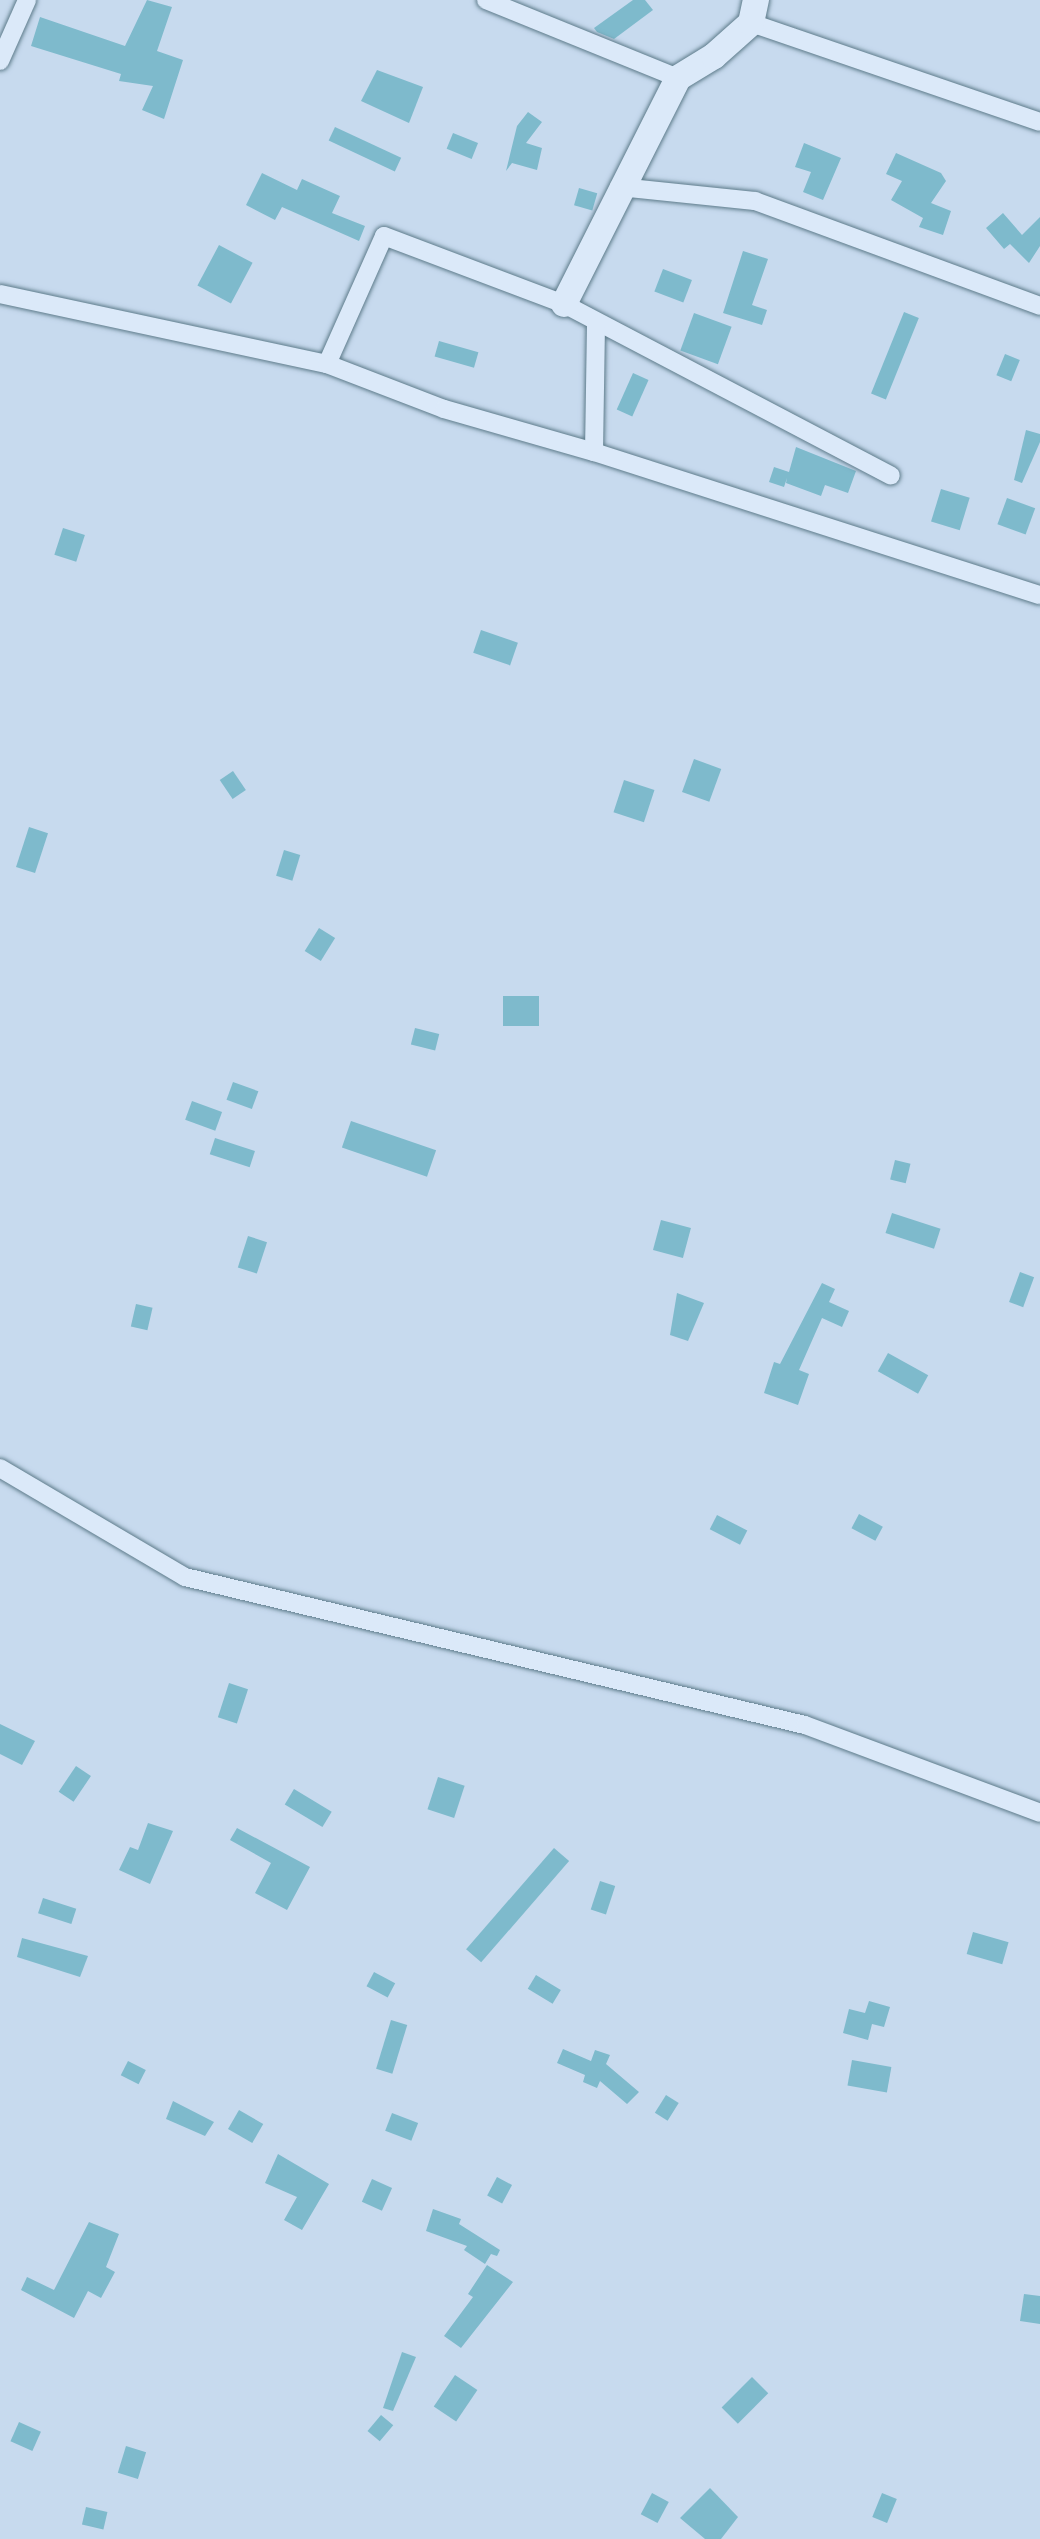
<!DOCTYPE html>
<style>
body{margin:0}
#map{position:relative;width:1040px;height:2539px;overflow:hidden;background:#c7daee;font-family:Lora,serif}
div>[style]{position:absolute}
.building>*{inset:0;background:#7ebacc;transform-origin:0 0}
.roads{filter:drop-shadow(0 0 2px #5d7b8a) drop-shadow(0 0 2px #5d7b8a)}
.street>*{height:18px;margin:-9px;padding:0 9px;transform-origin:9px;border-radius:9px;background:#dbe9f9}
.secondary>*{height:26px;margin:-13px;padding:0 13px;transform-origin:13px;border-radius:13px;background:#dbe9f9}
span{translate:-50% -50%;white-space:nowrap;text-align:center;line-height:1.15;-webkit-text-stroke:8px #d7e6f5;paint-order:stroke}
</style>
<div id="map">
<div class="building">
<div style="clip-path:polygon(147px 0,172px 7px,157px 51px,183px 60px,164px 119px,142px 110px,153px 86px,119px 81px,121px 74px,31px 46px,40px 17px,125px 46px)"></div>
<div style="clip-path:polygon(633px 0,645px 0,653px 10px,614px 39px,597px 32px,594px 28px)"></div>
<div style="clip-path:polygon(377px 70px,423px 87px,409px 123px,361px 101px)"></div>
<div style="clip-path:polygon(528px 112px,542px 122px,526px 143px,542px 148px,537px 170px,512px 163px,506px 171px,517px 126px)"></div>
<div style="left:335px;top:127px;width:73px;height:15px;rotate:25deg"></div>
<div style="left:453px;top:133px;width:27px;height:17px;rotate:22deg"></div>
<div style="clip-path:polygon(804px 143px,841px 158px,823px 200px,803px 192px,811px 172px,795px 167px)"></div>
<div style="clip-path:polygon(896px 153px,941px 173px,946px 181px,931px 203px,951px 211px,943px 235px,919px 227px,923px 218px,891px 200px,902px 181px,886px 174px)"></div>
<div style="clip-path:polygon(262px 173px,297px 190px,302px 179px,340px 196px,332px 213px,365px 226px,359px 241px,282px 207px,275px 220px,246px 205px)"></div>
<div style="left:579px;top:188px;width:19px;height:18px;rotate:16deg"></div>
<div style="clip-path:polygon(1003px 213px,1022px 235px,1040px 217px,1040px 246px,1029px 263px,1010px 244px,1004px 249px,986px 228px)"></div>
<div style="left:219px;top:245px;width:38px;height:46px;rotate:28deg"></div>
<div style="clip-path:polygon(743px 251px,768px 259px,752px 305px,767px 310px,762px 325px,723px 313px)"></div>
<div style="left:663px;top:269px;width:31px;height:24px;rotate:21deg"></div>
<div style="left:904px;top:312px;width:16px;height:88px;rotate:22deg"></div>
<div style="left:694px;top:313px;width:40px;height:40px;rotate:20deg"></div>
<div style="left:439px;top:341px;width:41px;height:16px;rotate:16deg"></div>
<div style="left:1005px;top:354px;width:16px;height:23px;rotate:22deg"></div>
<div style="left:633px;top:373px;width:17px;height:40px;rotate:24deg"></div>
<div style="clip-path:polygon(1026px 430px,1040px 434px,1040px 442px,1022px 483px,1014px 480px)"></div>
<div style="clip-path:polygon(796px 447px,856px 471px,848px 493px,825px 485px,821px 496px,786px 483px,787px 478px,784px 487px,769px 482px,774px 467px,789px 472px)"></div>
<div style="left:941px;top:489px;width:30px;height:34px;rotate:17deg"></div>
<div style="left:1007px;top:498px;width:30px;height:28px;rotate:20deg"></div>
<div style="left:63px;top:528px;width:23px;height:28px;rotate:18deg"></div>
<div style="left:481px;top:630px;width:39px;height:24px;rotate:19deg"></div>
<div style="left:694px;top:759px;width:29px;height:35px;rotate:20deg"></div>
<div style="left:233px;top:771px;width:23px;height:16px;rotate:56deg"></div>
<div style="left:624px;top:780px;width:32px;height:34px;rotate:18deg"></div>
<div style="left:29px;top:827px;width:20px;height:42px;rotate:18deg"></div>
<div style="left:284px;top:850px;width:17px;height:27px;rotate:17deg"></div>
<div style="left:319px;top:928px;width:19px;height:27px;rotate:32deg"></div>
<div style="left:503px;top:996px;width:36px;height:30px"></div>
<div style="left:415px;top:1028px;width:25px;height:17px;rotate:14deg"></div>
<div style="left:233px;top:1082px;width:27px;height:19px;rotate:20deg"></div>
<div style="left:192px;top:1101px;width:32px;height:20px;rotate:20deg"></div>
<div style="left:351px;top:1121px;width:90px;height:28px;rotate:19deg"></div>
<div style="left:215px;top:1138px;width:42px;height:17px;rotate:18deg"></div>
<div style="left:895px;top:1160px;width:16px;height:20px;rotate:14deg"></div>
<div style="left:892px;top:1213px;width:51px;height:21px;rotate:18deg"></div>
<div style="left:661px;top:1220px;width:31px;height:31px;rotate:15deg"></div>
<div style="left:248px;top:1236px;width:20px;height:33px;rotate:18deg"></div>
<div style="left:1020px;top:1272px;width:15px;height:32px;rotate:20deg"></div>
<div style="clip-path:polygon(822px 1283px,835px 1289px,829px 1302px,849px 1311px,842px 1327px,822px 1318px,799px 1370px,809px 1374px,798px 1405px,764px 1393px,774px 1362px,780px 1364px)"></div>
<div style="clip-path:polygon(677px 1293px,704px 1303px,688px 1341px,670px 1335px)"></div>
<div style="left:136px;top:1304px;width:17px;height:23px;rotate:13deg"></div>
<div style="left:888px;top:1353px;width:46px;height:21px;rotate:29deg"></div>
<div style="left:859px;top:1514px;width:27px;height:16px;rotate:28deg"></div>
<div style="left:717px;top:1515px;width:34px;height:16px;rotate:27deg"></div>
<div style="left:229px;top:1683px;width:20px;height:36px;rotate:18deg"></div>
<div style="clip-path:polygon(0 1724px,35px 1741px,22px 1765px,0 1754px)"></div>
<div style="left:76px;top:1766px;width:18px;height:31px;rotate:34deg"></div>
<div style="left:438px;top:1777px;width:28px;height:34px;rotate:18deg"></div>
<div style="left:294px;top:1789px;width:44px;height:18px;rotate:31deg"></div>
<div style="clip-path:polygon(148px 1823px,173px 1831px,150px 1884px,119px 1870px,130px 1847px,138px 1850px)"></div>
<div style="clip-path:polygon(237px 1828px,310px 1867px,287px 1910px,255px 1893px,271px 1863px,230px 1840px)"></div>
<div style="left:554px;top:1848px;width:20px;height:134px;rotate:41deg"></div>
<div style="left:600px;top:1881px;width:16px;height:30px;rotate:18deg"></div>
<div style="left:43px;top:1898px;width:35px;height:16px;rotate:18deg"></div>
<div style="left:973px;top:1932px;width:37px;height:23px;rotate:16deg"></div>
<div style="clip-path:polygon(22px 1938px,88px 1956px,80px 1977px,17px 1957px)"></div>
<div style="left:374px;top:1972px;width:24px;height:16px;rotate:28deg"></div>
<div style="left:536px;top:1975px;width:29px;height:16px;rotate:31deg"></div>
<div style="clip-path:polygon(869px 2001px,890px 2007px,884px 2027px,872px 2024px,868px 2040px,843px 2033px,849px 2009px,865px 2013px)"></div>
<div style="left:391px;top:2020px;width:17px;height:51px;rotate:17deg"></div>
<div style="clip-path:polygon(563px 2049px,591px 2061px,595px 2050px,610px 2055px,606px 2064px,639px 2092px,627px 2104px,600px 2081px,597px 2088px,583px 2082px,585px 2075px,557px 2063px)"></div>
<div style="left:852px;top:2060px;width:40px;height:26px;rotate:10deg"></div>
<div style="left:128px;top:2061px;width:20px;height:16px;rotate:27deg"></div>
<div style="left:666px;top:2095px;width:15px;height:21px;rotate:32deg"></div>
<div style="clip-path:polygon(173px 2101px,214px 2122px,205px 2136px,166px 2119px)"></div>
<div style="left:239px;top:2110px;width:28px;height:22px;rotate:30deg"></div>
<div style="left:392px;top:2113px;width:28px;height:19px;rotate:21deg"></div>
<div style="clip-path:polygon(278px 2154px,329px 2184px,302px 2230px,284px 2220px,297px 2197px,265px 2183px)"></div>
<div style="left:497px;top:2177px;width:17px;height:21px;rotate:28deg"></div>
<div style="left:372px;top:2179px;width:22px;height:25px;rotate:24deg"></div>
<div style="clip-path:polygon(433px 2209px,461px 2219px,459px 2224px,500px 2250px,497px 2256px,491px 2254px,485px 2264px,464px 2250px,467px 2246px,426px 2231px)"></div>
<div style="clip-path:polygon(89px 2222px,119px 2234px,106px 2267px,115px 2272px,101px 2298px,88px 2291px,74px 2318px,21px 2290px,27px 2277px,54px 2290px)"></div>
<div style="clip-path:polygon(487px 2265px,513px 2282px,461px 2348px,444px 2336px,473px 2297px,468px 2294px)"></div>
<div style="clip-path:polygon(1024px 2294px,1040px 2296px,1040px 2324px,1020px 2321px)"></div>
<div style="clip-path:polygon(402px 2352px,416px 2357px,393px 2411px,383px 2408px)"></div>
<div style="left:455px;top:2375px;width:27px;height:38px;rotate:34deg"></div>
<div style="left:752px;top:2377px;width:23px;height:43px;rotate:45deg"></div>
<div style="left:381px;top:2415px;width:16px;height:21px;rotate:40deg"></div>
<div style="left:19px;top:2422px;width:24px;height:21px;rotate:24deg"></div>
<div style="left:126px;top:2446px;width:21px;height:28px;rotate:17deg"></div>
<div style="clip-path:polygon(710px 2488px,738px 2517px,721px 2539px,705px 2539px,680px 2518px)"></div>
<div style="left:652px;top:2493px;width:19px;height:24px;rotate:28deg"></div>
<div style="left:882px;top:2493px;width:16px;height:26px;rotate:22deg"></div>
<div style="left:86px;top:2507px;width:22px;height:18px;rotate:13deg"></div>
</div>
<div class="roads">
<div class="street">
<div style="left:486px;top:0;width:207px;rotate:22.1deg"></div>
<div style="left:751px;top:23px;width:305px;rotate:18.9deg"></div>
<div style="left:0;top:61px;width:67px;rotate:-66.1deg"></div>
<div style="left:619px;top:187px;width:137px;rotate:5.9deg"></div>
<div style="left:755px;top:201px;width:304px;rotate:20.2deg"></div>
<div style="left:0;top:294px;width:334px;rotate:12.1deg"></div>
<div style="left:327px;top:364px;width:125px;rotate:21deg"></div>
<div style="left:444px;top:409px;width:156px;rotate:16deg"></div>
<div style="left:594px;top:452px;width:468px;rotate:17.8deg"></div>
<div style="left:327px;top:364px;width:140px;rotate:-66deg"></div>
<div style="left:384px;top:236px;width:192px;rotate:20.7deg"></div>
<div style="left:564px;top:304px;width:369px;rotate:27.7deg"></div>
<div style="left:594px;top:452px;width:130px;rotate:-89.1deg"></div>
<div style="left:0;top:1468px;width:215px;rotate:30.5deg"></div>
<div style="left:185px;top:1577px;width:637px;rotate:13.43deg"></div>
<div style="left:805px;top:1725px;width:251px;rotate:20.5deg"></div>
</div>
<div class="secondary">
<div style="left:564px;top:304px;width:253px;rotate:-63.2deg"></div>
<div style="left:678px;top:78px;width:42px;rotate:-31.4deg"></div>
<div style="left:714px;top:56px;width:50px;rotate:-41.7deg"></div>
<div style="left:751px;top:23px;width:24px;rotate:-78deg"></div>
</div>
</div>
</div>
